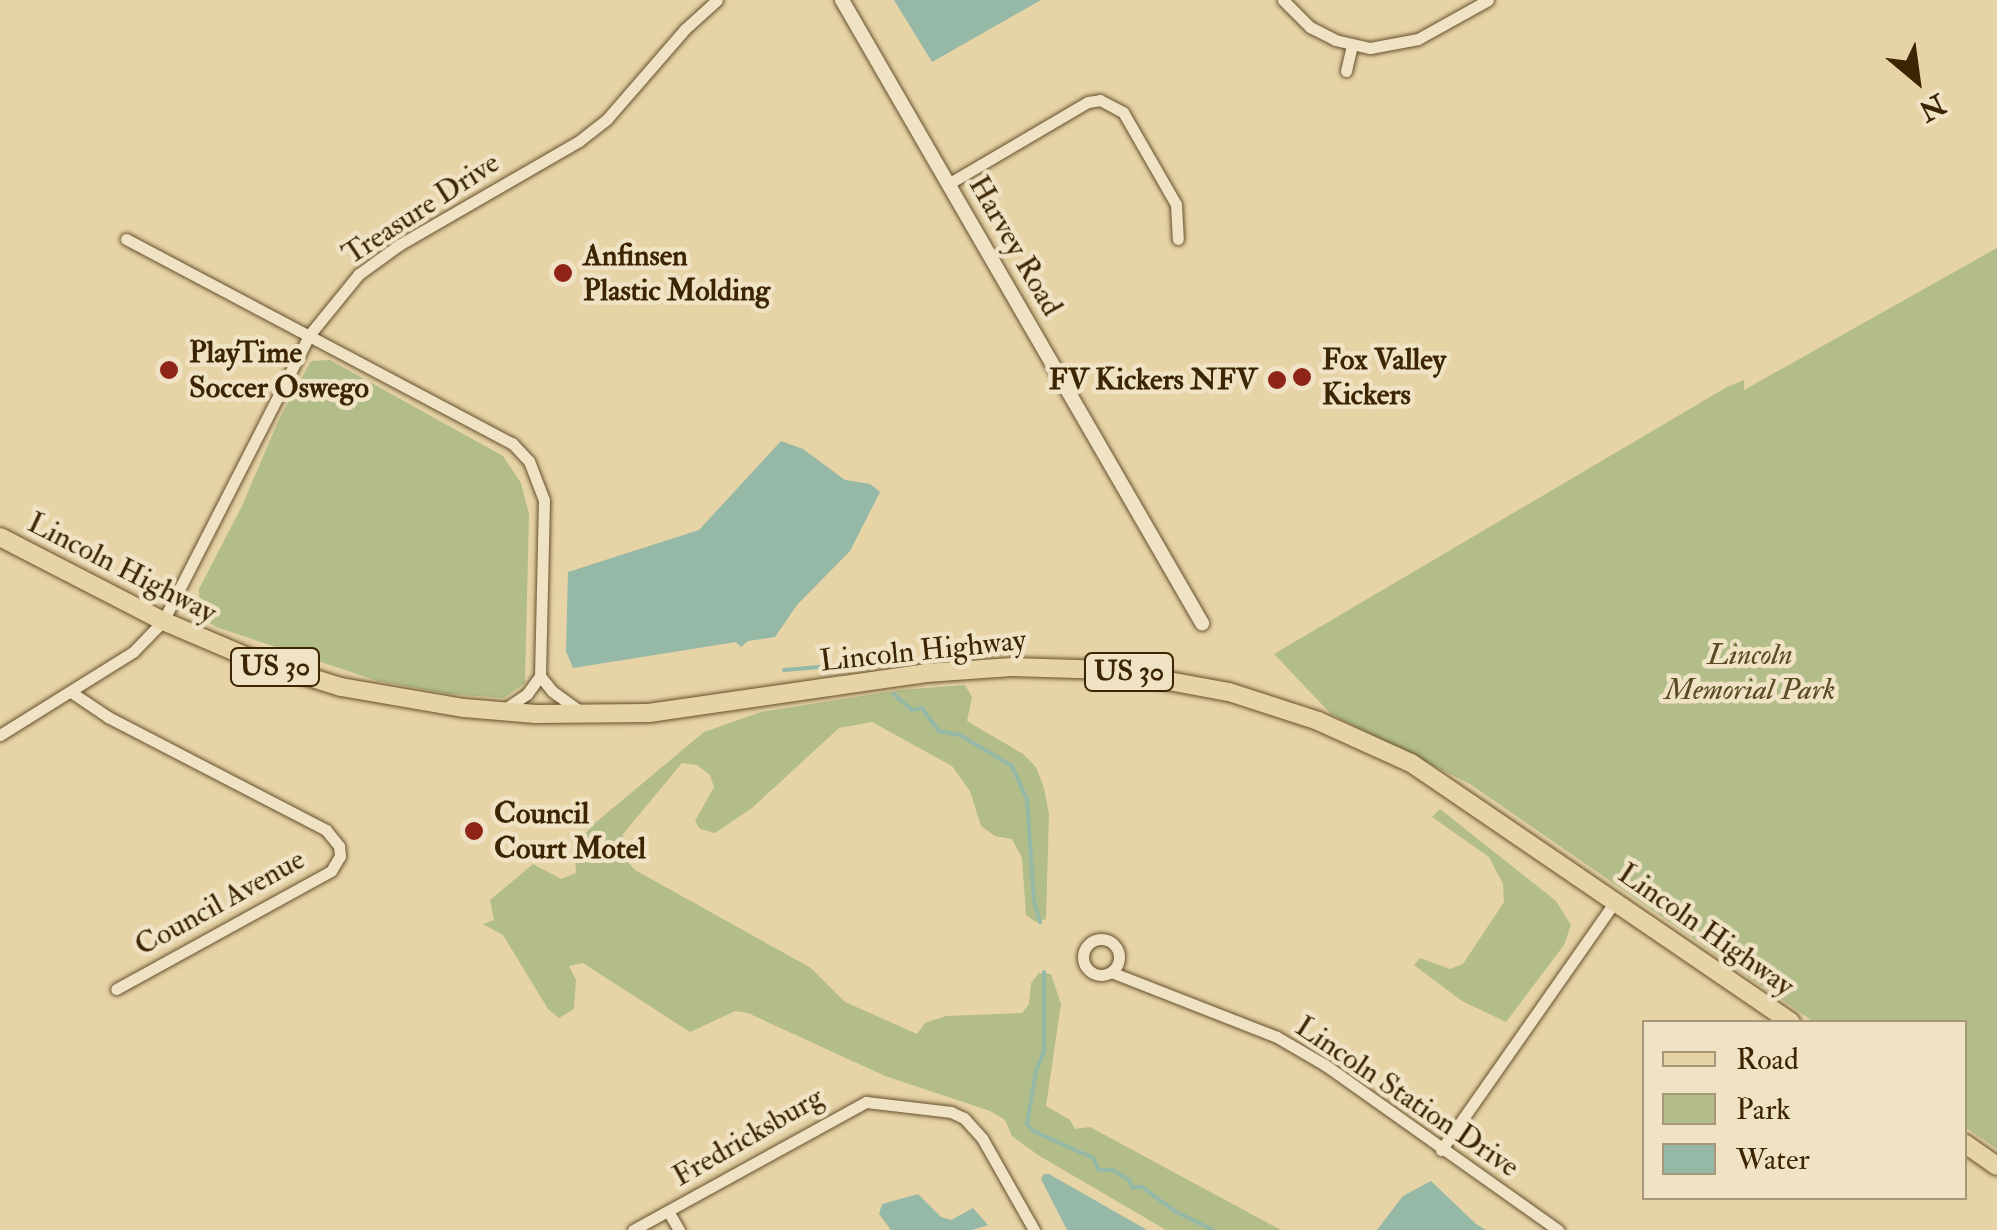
<!DOCTYPE html>
<style>
body{margin:0}
#map{position:relative;width:1997px;height:1230px;overflow:hidden;background:#e6d3a6;font-family:"IM FELL Double Pica",serif}
div>[style]{position:absolute}
.green>*{inset:0;background:#b2bd89}
.water>*{inset:0;background:#96b8a7}
.stream>*{height:4px;margin:-2px;padding:0 2px;transform-origin:2px;border-radius:2px;background:#96b8a7}
.roads{filter:drop-shadow(0 0 2px #66502c) drop-shadow(0 0 2px #66502c)}
.minor>*{height:11px;margin:-5.5px;padding:0 5.5px;transform-origin:5.5px;border-radius:5.5px;background:#efe2c5}
.minor>.ring{margin:-5.5px;padding:0;box-sizing:content-box;background:none;border:11px solid #efe2c5;border-radius:50%}
.tertiary>*{height:14px;margin:-7px;padding:0 7px;transform-origin:7px;border-radius:7px;background:#efe2c5}
.primary>*{height:18px;margin:-9px;padding:0 9px;transform-origin:9px;border-radius:9px;background:#e6d3a6}
.dots>*{width:28px;height:28px;translate:-50% -50%;box-sizing:border-box;border:5px solid #efe2c5;border-radius:50%}
span{translate:-50% -50%;white-space:nowrap;text-align:center;line-height:1.15;-webkit-text-stroke:9px #efe2c5;paint-order:stroke}
.shield-label span{padding:2px 8px;background:#efe2c5;border:2px solid;border-radius:8px;-webkit-text-stroke-width:0}
.shield-label{font-size:28px;color:#3b2503;font-weight:700}
.street-label{font-size:30px;color:#3b2503}
.poi-label{font-size:30px;color:#3b2503;font-weight:700}
.left{translate:0 -50%;text-align:left}
.right{translate:-100% -50%;text-align:right}
.park-label{font-size:30px;color:#594b24;font-style:italic}
.legend{position:absolute;left:1642px;top:1020px;width:325px;height:180px;box-sizing:border-box;background:#efe2c5;border:2px solid #a79677;margin:0;padding:12px 18px;list-style:none;font-size:30px;color:#3b2503}
.legend li{display:flex;align-items:center;gap:20px;height:50px}
.legend b{width:50px;border:2px solid #a79677}
.north{position:absolute;left:1867px;top:30px;width:100px;height:100px;-webkit-text-stroke:8px #efe2c5;paint-order:stroke;rotate:151deg;font-size:28px;font-weight:700;line-height:40px;text-align:center;color:#3b2503}
.north::after{content:'';display:block;margin:auto;width:35px;height:45px;background:#3b2503;clip-path:polygon(50% 0,100% 100%,50% 72%,0 100%)}
</style>
<div id="map">
<div class="green">
<div style="clip-path:polygon(1997px 248px,1997px 1149px,1965px 1127px,1964px 1022px,1814px 1022px,1470px 784px,1331px 714px,1274px 654px,1727px 387px,1744px 380px,1744px 390px)"></div>
<div style="clip-path:polygon(330px 360px,503px 456px,521px 483px,529px 514px,525px 683px,504px 698px,449px 694px,378px 681px,216px 627px,200px 616px,199px 589px,242px 506px,280px 417px,311px 361px)"></div>
<div style="clip-path:polygon(965px 685px,972px 697px,967px 721px,1023px 754px,1036px 767px,1044px 788px,1049px 814px,1046px 919px,1036px 922px,1026px 915px,1022px 858px,1012px 839px,995px 836px,981px 826px,970px 791px,952px 766px,872px 722px,839px 728px,752px 808px,715px 833px,700px 829px,695px 821px,714px 787px,710px 775px,697px 765px,682px 763px,623px 834px,622px 855px,635px 870px,811px 968px,845px 1002px,917px 1034px,925px 1023px,946px 1016px,1022px 1013px,1029px 1004px,1031px 983px,1039px 973px,1051px 974px,1061px 1004px,1046px 1106px,1070px 1120px,1075px 1129px,1090px 1127px,1281px 1230px,1166px 1230px,1038px 1155px,1012px 1136px,1005px 1120px,990px 1111px,885px 1076px,748px 1013px,735px 1011px,690px 1032px,583px 963px,569px 966px,576px 980px,574px 1009px,559px 1018px,548px 1009px,503px 935px,483px 924px,494px 920px,490px 900px,533px 864px,561px 879px,576px 873px,574px 846px,595px 823px,704px 732px,761px 712px,900px 690px)"></div>
<div style="clip-path:polygon(1440px 809px,1556px 901px,1571px 925px,1564px 945px,1506px 1022px,1462px 1001px,1414px 965px,1420px 958px,1450px 969px,1463px 964px,1504px 902px,1503px 884px,1489px 857px,1432px 817px)"></div>
</div>
<div class="water">
<div style="clip-path:polygon(894px 0,1041px 0,932px 62px)"></div>
<div style="clip-path:polygon(781px 441px,803px 449px,845px 480px,870px 484px,880px 492px,850px 551px,797px 605px,775px 637px,748px 641px,741px 647px,736px 642px,573px 668px,566px 651px,568px 572px,699px 530px)"></div>
<div style="clip-path:polygon(1044px 1174px,1049px 1174px,1147px 1230px,1067px 1230px,1041px 1179px)"></div>
<div style="clip-path:polygon(1431px 1181px,1476px 1224px,1486px 1230px,1377px 1230px,1403px 1196px)"></div>
<div style="clip-path:polygon(918px 1194px,941px 1217px,951px 1220px,973px 1208px,988px 1225px,972px 1230px,891px 1230px,879px 1214px,882px 1204px)"></div>
</div>
<div class="stream">
<div style="left:784px;top:670px;width:38px;rotate:-5deg"></div>
<div style="left:822px;top:667px;width:16px;rotate:14deg"></div>
<div style="left:894px;top:694px;width:24px;rotate:42deg"></div>
<div style="left:912px;top:710px;width:10px;rotate:-11deg"></div>
<div style="left:922px;top:708px;width:29px;rotate:54deg"></div>
<div style="left:939px;top:731px;width:21px;rotate:11deg"></div>
<div style="left:960px;top:735px;width:61px;rotate:30.8deg"></div>
<div style="left:1012px;top:766px;width:37px;rotate:66deg"></div>
<div style="left:1027px;top:800px;width:100px;rotate:86deg"></div>
<div style="left:1034px;top:900px;width:23px;rotate:75deg"></div>
<div style="left:1044px;top:972px;width:80px;rotate:90deg"></div>
<div style="left:1044px;top:1052px;width:21px;rotate:113deg"></div>
<div style="left:1036px;top:1071px;width:54px;rotate:99.6deg"></div>
<div style="left:1027px;top:1124px;width:9px;rotate:49deg"></div>
<div style="left:1033px;top:1131px;width:66px;rotate:24.2deg"></div>
<div style="left:1093px;top:1158px;width:13px;rotate:63deg"></div>
<div style="left:1099px;top:1170px;width:14px"></div>
<div style="left:1113px;top:1170px;width:19px;rotate:32deg"></div>
<div style="left:1129px;top:1180px;width:8px;rotate:67deg"></div>
<div style="left:1132px;top:1187px;width:10px"></div>
<div style="left:1142px;top:1187px;width:42px;rotate:36.3deg"></div>
<div style="left:1176px;top:1212px;width:41px;rotate:25.9deg"></div>
</div>
<div class="roads">
<div class="minor">
<div style="left:1283px;top:0;width:38px;rotate:45deg"></div>
<div style="left:1310px;top:27px;width:28px;rotate:27deg"></div>
<div style="left:1335px;top:40px;width:36px;rotate:13deg"></div>
<div style="left:1370px;top:48px;width:49px;rotate:-10.6deg"></div>
<div style="left:1418px;top:39px;width:80px;rotate:-29.1deg"></div>
<div style="left:1346px;top:71px;width:27px;rotate:-77deg"></div>
<div style="left:948px;top:184px;width:162px;rotate:-30.4deg"></div>
<div style="left:1088px;top:102px;width:12px;rotate:-9deg"></div>
<div style="left:1100px;top:100px;width:26px;rotate:28deg"></div>
<div style="left:1123px;top:112px;width:106px;rotate:60.1deg"></div>
<div style="left:1176px;top:204px;width:35px;rotate:87deg"></div>
<div style="left:126px;top:239px;width:437px;rotate:27.9deg"></div>
<div style="left:512px;top:443px;width:25px;rotate:47deg"></div>
<div style="left:529px;top:461px;width:42px;rotate:69deg"></div>
<div style="left:544px;top:500px;width:176px;rotate:91.3deg"></div>
<div style="left:540px;top:676px;width:22px;rotate:126deg"></div>
<div style="left:527px;top:694px;width:29px;rotate:146deg"></div>
<div style="left:540px;top:676px;width:19px;rotate:51deg"></div>
<div style="left:552px;top:691px;width:37px;rotate:36deg"></div>
<div style="left:71px;top:692px;width:45px;rotate:34deg"></div>
<div style="left:108px;top:717px;width:246px;rotate:27.4deg"></div>
<div style="left:326px;top:830px;width:21px;rotate:51deg"></div>
<div style="left:339px;top:846px;width:10px;rotate:84deg"></div>
<div style="left:340px;top:856px;width:17px;rotate:121deg"></div>
<div style="left:331px;top:871px;width:245px;rotate:151.2deg"></div>
<div style="left:0;top:735px;width:157px;rotate:-32deg"></div>
<div style="left:133px;top:652px;width:43px;rotate:-45.9deg"></div>
<div style="left:163px;top:621px;width:322px;rotate:-62.9deg"></div>
<div style="left:310px;top:334px;width:77px;rotate:-50.8deg"></div>
<div style="left:359px;top:274px;width:49px;rotate:-35.9deg"></div>
<div style="left:399px;top:245px;width:208px;rotate:-30deg"></div>
<div style="left:579px;top:141px;width:36px;rotate:-38deg"></div>
<div style="left:607px;top:119px;width:119px;rotate:-49.1deg"></div>
<div style="left:685px;top:29px;width:43px;rotate:-42.2deg"></div>
<div class="ring" style="left:1083px;top:939px;width:25px;height:25px"></div>
<div style="left:1111px;top:972px;width:178px;rotate:21.4deg"></div>
<div style="left:1277px;top:1037px;width:56px;rotate:30.3deg"></div>
<div style="left:1325px;top:1065px;width:286px;rotate:35.3deg"></div>
<div style="left:1441px;top:1150px;width:305px;rotate:-55deg"></div>
<div style="left:668px;top:1211px;width:22px;rotate:60deg"></div>
<div style="left:633px;top:1230px;width:266px;rotate:-28.8deg"></div>
<div style="left:866px;top:1102px;width:86px;rotate:6.7deg"></div>
<div style="left:951px;top:1112px;width:14px;rotate:25deg"></div>
<div style="left:964px;top:1118px;width:27px;rotate:48deg"></div>
<div style="left:982px;top:1138px;width:106px;rotate:60.5deg"></div>
</div>
<div class="tertiary">
<div style="left:842px;top:0;width:720px;rotate:59.98deg"></div>
</div>
<div class="primary">
<div style="left:0;top:537px;width:183px;rotate:27.3deg"></div>
<div style="left:163px;top:621px;width:97px;rotate:23.1deg"></div>
<div style="left:252px;top:659px;width:93px;rotate:17.5deg"></div>
<div style="left:341px;top:687px;width:125px;rotate:9.7deg"></div>
<div style="left:464px;top:708px;width:72px;rotate:4.8deg"></div>
<div style="left:536px;top:714px;width:113px;rotate:-0.5deg"></div>
<div style="left:649px;top:713px;width:280px;rotate:-8.2deg"></div>
<div style="left:926px;top:673px;width:86px;rotate:-4deg"></div>
<div style="left:1012px;top:667px;width:97px;rotate:1.8deg"></div>
<div style="left:1109px;top:670px;width:122px;rotate:10.4deg"></div>
<div style="left:1229px;top:692px;width:94px;rotate:18deg"></div>
<div style="left:1318px;top:721px;width:102px;rotate:24.3deg"></div>
<div style="left:1411px;top:763px;width:460px;rotate:34.3deg"></div>
<div style="left:1964px;top:1143px;width:40px;rotate:34.9deg"></div>
</div>
</div>
<div class="dots">
<div style="left:563px;top:273px;background:#8f2418"></div>
<div style="left:169px;top:370px;background:#8f2418"></div>
<div style="left:1302px;top:377px;background:#8f2418"></div>
<div style="left:1277px;top:380px;background:#8f2418"></div>
<div style="left:474px;top:831px;background:#8f2418"></div>
</div>
<div class="shield-label">
<span style="left:275px;top:667px">US 30</span>
<span style="left:1129px;top:672px">US 30</span>
</div>
<div class="street-label">
<span style="left:421px;top:209px;rotate:-33deg">Treasure Drive</span>
<span style="left:1015px;top:246px;rotate:60deg">Harvey Road</span>
<span style="left:122px;top:568px;rotate:27deg">Lincoln Highway</span>
<span style="left:923px;top:651px;rotate:-6deg">Lincoln Highway</span>
<span style="left:220px;top:903px;rotate:-29deg">Council Avenue</span>
<span style="left:1706px;top:930px;rotate:35deg">Lincoln Highway</span>
<span style="left:1407px;top:1097px;rotate:34deg">Lincoln Station Drive</span>
<span style="left:748px;top:1137px;rotate:-30deg">Fredricksburg</span>
</div>
<div class="poi-label">
<span class="left" style="left:583px;top:273px">Anfinsen<br>Plastic Molding</span>
<span class="left" style="left:189px;top:370px">PlayTime<br>Soccer Oswego</span>
<span class="left" style="left:1322px;top:377px">Fox Valley<br>Kickers</span>
<span class="right" style="left:1257px;top:380px">FV Kickers NFV</span>
<span class="left" style="left:494px;top:831px">Council<br>Court Motel</span>
</div>
<div class="park-label">
<span style="left:1750px;top:672px">Lincoln<br>Memorial Park</span>
</div>
<ul class="legend">
<li><b style="height:12px;background:#e6d3a6"></b>Road</li>
<li><b style="height:28px;background:#b2bd89"></b>Park</li>
<li><b style="height:28px;background:#96b8a7"></b>Water</li>
</ul>
<div class="north">N</div>
</div>
